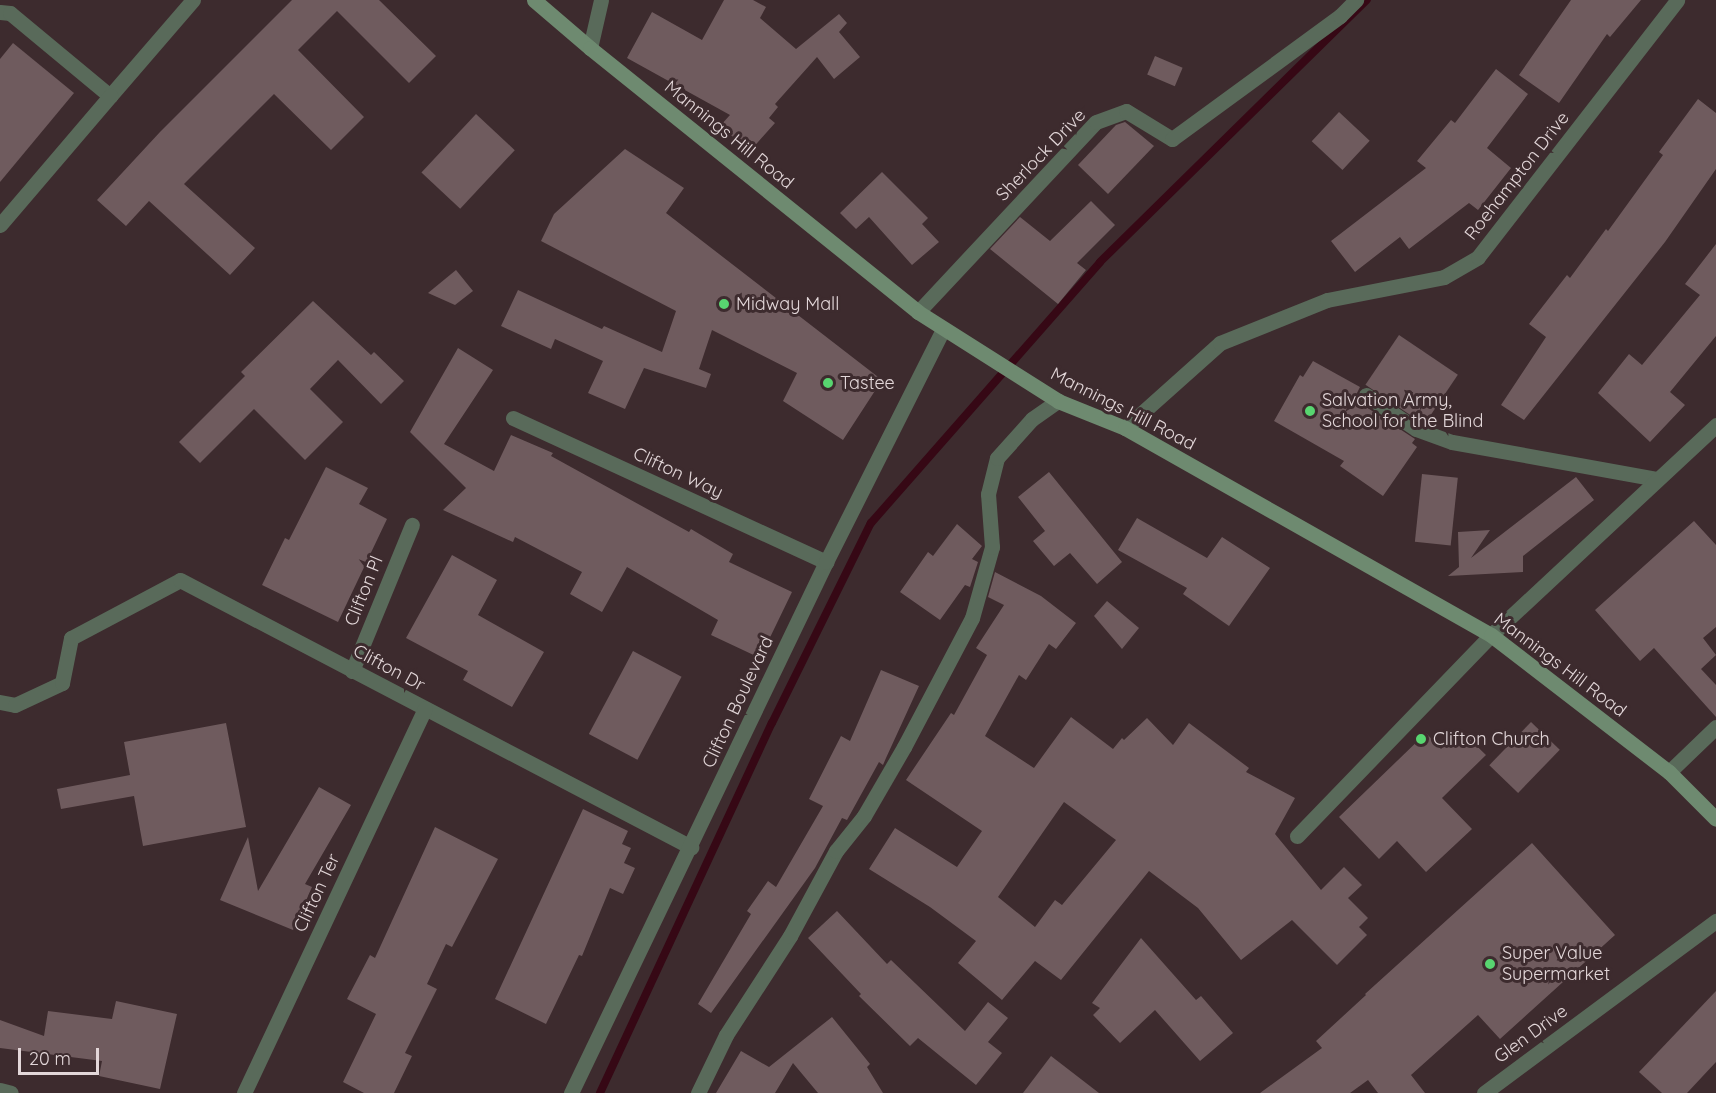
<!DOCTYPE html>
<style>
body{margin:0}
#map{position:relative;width:1716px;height:1093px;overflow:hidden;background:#3d2b2e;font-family:Quicksand,sans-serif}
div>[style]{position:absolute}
.stream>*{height:8px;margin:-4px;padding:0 4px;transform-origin:4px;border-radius:4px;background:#360815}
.building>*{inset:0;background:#6f5b5e;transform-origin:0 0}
.minor>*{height:15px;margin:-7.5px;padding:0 7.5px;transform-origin:7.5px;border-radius:7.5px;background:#596a5a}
.tertiary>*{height:15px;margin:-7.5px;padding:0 7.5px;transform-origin:7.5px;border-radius:7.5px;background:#596a5a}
.secondary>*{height:15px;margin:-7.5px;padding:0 7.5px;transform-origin:7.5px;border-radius:7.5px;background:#6e8a70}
.dots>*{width:16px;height:16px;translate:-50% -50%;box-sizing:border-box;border:3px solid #3d2b2e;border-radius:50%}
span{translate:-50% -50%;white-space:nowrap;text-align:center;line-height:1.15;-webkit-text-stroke:6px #3d2b2e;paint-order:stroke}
.street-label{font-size:18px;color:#e3d7d9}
.poi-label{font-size:18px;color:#e3d7d9}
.left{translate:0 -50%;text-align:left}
.scale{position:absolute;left:18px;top:1048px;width:81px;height:27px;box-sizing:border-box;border:3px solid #e3d7d9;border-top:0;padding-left:8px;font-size:18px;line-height:21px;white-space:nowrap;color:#e3d7d9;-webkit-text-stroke:4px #3d2b2e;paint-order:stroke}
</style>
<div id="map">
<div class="stream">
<div style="left:600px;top:1093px;width:408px;rotate:-65.1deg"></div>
<div style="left:772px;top:723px;width:223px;rotate:-63.7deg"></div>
<div style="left:871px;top:523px;width:347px;rotate:-48.7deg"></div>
<div style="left:1100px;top:262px;width:374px;rotate:-44.5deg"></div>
</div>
<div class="building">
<div style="clip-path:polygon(292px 0,379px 0,436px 56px,409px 83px,337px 11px,298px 50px,364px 117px,331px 150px,274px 94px,184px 184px,255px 248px,230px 275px,149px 201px,126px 226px,97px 200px,160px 132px)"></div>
<div style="clip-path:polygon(724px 0,753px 0,766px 7px,760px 18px,796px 49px,839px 14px,847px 23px,839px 32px,860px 57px,834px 79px,817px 57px,775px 104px,778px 107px,769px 118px,775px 123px,750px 151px,720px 126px,730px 115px,627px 58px,652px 12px,702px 40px)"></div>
<div style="clip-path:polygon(1571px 0,1641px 0,1610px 37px,1607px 34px,1559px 103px,1519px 75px)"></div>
<div style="clip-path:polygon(13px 43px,74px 93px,0 182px,0 59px)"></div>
<div style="left:1155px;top:56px;width:30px;height:20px;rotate:23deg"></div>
<div style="clip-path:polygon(1496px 69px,1528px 94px,1487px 148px,1511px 168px,1478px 210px,1469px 203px,1409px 249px,1400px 237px,1355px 272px,1331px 241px,1426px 168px,1417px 161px,1451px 120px,1455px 123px)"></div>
<div style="clip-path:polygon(1698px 99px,1716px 113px,1716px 169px,1665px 242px,1524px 420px,1501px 405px,1546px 337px,1529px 324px,1567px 275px,1570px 278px,1606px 229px,1608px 231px,1663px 155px,1659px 152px)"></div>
<div style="left:1339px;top:112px;width:42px;height:40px;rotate:43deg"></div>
<div style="left:476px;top:114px;width:53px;height:80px;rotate:43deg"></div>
<div style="clip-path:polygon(1125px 122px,1154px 146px,1108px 194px,1078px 165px,1116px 125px)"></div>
<div style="clip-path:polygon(625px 149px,684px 188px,666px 213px,882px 380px,843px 440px,783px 401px,797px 373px,712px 330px,699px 369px,711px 374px,706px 388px,644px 368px,625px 409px,588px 393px,603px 361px,555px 339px,551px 349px,501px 326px,518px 290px,602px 329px,604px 326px,662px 352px,676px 311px,541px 241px,554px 214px)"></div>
<div style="clip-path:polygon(882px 172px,928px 218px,922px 224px,939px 242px,912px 265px,869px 217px,856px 229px,840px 213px)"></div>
<div style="clip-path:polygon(1091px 201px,1115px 225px,1077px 263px,1086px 270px,1058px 304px,990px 249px,1020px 217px,1050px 241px)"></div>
<div style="clip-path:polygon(1716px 244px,1716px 336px,1670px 392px,1685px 405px,1650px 442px,1598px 393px,1629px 354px,1642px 365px,1700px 295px,1685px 284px)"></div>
<div style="clip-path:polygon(456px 270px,473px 291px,455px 305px,428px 293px)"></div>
<div style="clip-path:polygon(313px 301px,371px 355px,374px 352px,404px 381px,381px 404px,338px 360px,310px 389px,343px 422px,305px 460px,254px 409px,200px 463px,179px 442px,245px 376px,241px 372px)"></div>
<div style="left:1399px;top:335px;width:71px;height:60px;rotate:34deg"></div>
<div style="clip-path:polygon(458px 348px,493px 370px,444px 444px,494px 471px,511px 435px,553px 453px,551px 456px,689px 532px,691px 529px,733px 554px,729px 562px,792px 592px,760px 658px,711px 635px,718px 620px,627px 567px,602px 612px,570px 594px,582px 572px,515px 537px,513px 542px,443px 510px,466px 488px,410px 432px)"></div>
<div style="clip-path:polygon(1313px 361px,1360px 387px,1356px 395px,1360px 403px,1415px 439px,1412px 443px,1417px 447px,1383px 496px,1340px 466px,1344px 461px,1274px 421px,1300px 375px,1303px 377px)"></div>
<div style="clip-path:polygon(326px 467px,368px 488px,359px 504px,387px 519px,338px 622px,262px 585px,285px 538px,289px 540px)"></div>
<div style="clip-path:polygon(1049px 472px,1122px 562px,1097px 584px,1070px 553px,1054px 566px,1033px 541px,1045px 531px,1018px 497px)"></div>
<div style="left:1422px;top:474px;width:36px;height:68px;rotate:6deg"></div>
<div style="clip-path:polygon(1576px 477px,1594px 500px,1523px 556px,1523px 572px,1448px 576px,1459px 567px,1458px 532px,1490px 530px,1471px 558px)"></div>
<div style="clip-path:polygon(1137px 518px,1207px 558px,1222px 537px,1270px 568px,1229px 626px,1183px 594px,1187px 588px,1118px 550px)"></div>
<div style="clip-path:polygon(1694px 521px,1716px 545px,1716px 627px,1703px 638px,1716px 655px,1701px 669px,1716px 685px,1716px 717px,1654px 648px,1640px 661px,1595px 610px)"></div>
<div style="clip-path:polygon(957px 524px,982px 546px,972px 559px,978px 562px,970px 587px,965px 585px,940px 620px,900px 592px,928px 552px,933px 556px)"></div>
<div style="clip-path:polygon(452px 555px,497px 580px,478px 615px,544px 652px,512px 707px,463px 680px,468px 671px,406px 638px)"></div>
<div style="clip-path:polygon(evenodd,995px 572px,1041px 596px,1076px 623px,1056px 649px,1049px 644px,1026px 680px,1019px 675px,985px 736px,1034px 768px,1071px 717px,1113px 749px,1122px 738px,1124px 740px,1147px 718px,1173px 745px,1189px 723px,1249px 768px,1246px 772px,1295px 798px,1275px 834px,1321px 890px,1344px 867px,1362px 885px,1348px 898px,1368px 918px,1359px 927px,1367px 935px,1337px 965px,1292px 920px,1241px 960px,1198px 908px,1149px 871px,1061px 980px,1035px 961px,1002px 1000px,958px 963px,976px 941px,930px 907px,869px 869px,895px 828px,957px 867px,982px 831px,906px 780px,951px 713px,954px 715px,987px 655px,976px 648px,1004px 605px,988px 597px,995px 572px,1064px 802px,1116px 840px,1062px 905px,1055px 900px,1035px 927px,998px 897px,1064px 802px)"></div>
<div style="clip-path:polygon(1107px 601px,1139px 628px,1122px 649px,1094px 616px)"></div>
<div style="left:633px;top:651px;width:55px;height:94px;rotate:28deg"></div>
<div style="clip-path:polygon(881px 670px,919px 686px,886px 758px,883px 765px,879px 762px,847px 820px,842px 818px,815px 868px,711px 1013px,698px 1004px,751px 914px,747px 911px,768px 881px,776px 887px,823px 806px,809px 799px,841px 736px,850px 741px)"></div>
<div style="left:1531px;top:722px;width:40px;height:60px;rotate:44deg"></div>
<div style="clip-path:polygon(226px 723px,246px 827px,143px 846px,134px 796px,61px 809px,57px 789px,130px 775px,124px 742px)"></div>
<div style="clip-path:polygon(1460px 730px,1486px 755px,1442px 798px,1472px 829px,1426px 872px,1397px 841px,1379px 859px,1339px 817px,1426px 733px,1441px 749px)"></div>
<div style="clip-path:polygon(319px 787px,351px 805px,305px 884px,312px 887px,293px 930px,220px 900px,248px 837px,258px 891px)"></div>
<div style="clip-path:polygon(583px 809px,628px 831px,622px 844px,631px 848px,624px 863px,635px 868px,623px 894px,610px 888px,582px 956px,579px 955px,546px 1024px,495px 999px)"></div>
<div style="clip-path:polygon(435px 827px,498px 859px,452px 947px,446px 944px,427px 984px,437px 989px,405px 1053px,412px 1056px,394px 1093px,364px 1093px,343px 1082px,376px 1014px,347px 999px,370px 955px,375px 958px)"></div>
<div style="clip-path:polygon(1532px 843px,1615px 935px,1500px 1039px,1478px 1015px,1411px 1075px,1425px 1093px,1378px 1093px,1368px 1080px,1350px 1093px,1260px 1093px,1322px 1048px,1316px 1041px,1366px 995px,1365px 994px)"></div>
<div style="clip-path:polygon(837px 911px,887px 964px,891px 960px,965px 1031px,988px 1002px,1008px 1018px,988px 1042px,1002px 1053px,976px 1085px,918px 1038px,910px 1046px,859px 996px,861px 994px,808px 938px)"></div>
<div style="clip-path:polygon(1141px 938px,1196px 1000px,1201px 996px,1233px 1033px,1200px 1061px,1155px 1010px,1120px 1043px,1093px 1015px,1100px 1008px,1092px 1003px)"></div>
<div style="clip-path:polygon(1716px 991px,1716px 1062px,1687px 1093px,1662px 1093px,1639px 1072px)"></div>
<div style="clip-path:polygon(116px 1001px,177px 1014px,160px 1089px,99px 1076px,102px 1061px,0 1048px,0 1020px,44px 1036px,48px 1011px,112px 1019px)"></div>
<div style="clip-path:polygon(832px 1017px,870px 1064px,867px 1067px,883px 1093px,818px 1093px,793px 1063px,775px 1093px,716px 1093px,741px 1051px,769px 1067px)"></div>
<div style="clip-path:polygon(1051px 1056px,1099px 1093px,1023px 1093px)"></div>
</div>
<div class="minor">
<div style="left:0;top:12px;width:10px;rotate:6deg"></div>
<div style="left:10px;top:13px;width:130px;rotate:39.7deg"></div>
<div style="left:110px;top:96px;width:127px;rotate:-49.2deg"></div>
<div style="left:0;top:225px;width:170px;rotate:-49.5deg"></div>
<div style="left:918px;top:312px;width:260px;rotate:-46.9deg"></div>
<div style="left:1096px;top:122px;width:32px;rotate:-20deg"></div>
<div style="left:1126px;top:111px;width:54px;rotate:31.3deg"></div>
<div style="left:1172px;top:139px;width:208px;rotate:-36.2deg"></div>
<div style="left:1340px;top:16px;width:23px;rotate:-45deg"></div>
<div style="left:1366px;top:395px;width:60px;rotate:34.2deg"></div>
<div style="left:1416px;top:429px;width:38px;rotate:20deg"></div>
<div style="left:1452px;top:442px;width:209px;rotate:10.2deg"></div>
<div style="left:513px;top:418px;width:345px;rotate:24.7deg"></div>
<div style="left:352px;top:671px;width:158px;rotate:-67.7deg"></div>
<div style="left:0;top:702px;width:15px;rotate:11deg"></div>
<div style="left:15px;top:705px;width:52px;rotate:-25.1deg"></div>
<div style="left:62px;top:683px;width:46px;rotate:-78.7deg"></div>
<div style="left:71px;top:638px;width:123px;rotate:-28deg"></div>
<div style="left:180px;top:580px;width:577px;rotate:27.59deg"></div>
<div style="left:1669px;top:772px;width:65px;rotate:-43.8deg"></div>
<div style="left:1297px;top:836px;width:279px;rotate:-46deg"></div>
<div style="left:1491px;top:635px;width:308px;rotate:-43deg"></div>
<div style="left:0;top:1090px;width:11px;rotate:15deg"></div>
<div style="left:244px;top:1093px;width:425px;rotate:-64.8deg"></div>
<div style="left:571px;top:1093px;width:589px;rotate:-64.35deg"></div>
<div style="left:826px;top:562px;width:261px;rotate:-63.3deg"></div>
<div style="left:698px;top:1093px;width:64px;rotate:-64.2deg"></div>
<div style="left:726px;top:1035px;width:118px;rotate:-57.1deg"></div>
<div style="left:790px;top:936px;width:97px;rotate:-61.6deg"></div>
<div style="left:836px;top:851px;width:45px;rotate:-51.3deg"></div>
<div style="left:864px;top:816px;width:80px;rotate:-59.9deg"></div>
<div style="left:904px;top:747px;width:146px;rotate:-62.2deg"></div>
<div style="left:972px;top:618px;width:74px;rotate:-74.3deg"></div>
<div style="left:992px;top:547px;width:53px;rotate:-94.3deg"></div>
<div style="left:988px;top:494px;width:37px;rotate:-76deg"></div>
<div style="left:997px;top:458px;width:52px;rotate:-48.1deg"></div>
<div style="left:1032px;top:419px;width:32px;rotate:-35deg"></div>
<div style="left:1484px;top:1093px;width:289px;rotate:-36.6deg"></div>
</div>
<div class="tertiary">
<div style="left:590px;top:48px;width:49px;rotate:-77.1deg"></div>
<div style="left:1125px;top:428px;width:127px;rotate:-41.8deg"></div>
<div style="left:1220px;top:343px;width:115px;rotate:-21.9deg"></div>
<div style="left:1327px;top:300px;width:119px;rotate:-11.1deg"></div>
<div style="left:1444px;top:277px;width:39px;rotate:-30deg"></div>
<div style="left:1478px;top:257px;width:325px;rotate:-52.2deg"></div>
</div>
<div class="secondary">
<div style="left:534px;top:0;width:74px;rotate:40.6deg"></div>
<div style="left:590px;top:48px;width:421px;rotate:38.8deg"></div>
<div style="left:918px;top:312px;width:166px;rotate:32.4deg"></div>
<div style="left:1058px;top:401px;width:72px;rotate:21.9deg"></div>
<div style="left:1125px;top:428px;width:420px;rotate:29.5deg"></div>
<div style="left:1491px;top:635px;width:225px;rotate:37.6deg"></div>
<div style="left:1669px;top:772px;width:66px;rotate:45deg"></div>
</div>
<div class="dots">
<div style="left:724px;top:304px;background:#58d570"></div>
<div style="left:828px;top:383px;background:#58d570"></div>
<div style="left:1310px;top:411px;background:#58d570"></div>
<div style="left:1421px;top:739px;background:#58d570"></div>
<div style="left:1490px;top:964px;background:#58d570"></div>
</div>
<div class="street-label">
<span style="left:729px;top:135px;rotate:39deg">Mannings Hill Road</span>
<span style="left:1041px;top:155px;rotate:-46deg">Sherlock Drive</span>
<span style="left:1517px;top:176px;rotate:-52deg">Roehampton Drive</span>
<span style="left:1123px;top:409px;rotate:27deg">Mannings Hill Road</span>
<span style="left:678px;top:473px;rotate:25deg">Clifton Way</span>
<span style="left:364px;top:591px;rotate:-68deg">Clifton Pl</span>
<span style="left:1560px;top:665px;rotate:37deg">Mannings Hill Road</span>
<span style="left:389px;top:668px;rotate:28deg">Clifton Dr</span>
<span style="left:738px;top:702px;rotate:-65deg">Clifton Boulevard</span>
<span style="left:317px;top:893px;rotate:-65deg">Clifton Ter</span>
<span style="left:1531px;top:1034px;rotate:-36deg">Glen Drive</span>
</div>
<div class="poi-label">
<span class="left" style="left:736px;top:304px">Midway Mall</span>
<span class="left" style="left:840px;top:383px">Tastee</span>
<span class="left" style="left:1322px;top:411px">Salvation Army,<br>School for the Blind</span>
<span class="left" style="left:1433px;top:739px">Clifton Church</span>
<span class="left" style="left:1502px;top:964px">Super Value<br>Supermarket</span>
</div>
<div class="scale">20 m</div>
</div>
